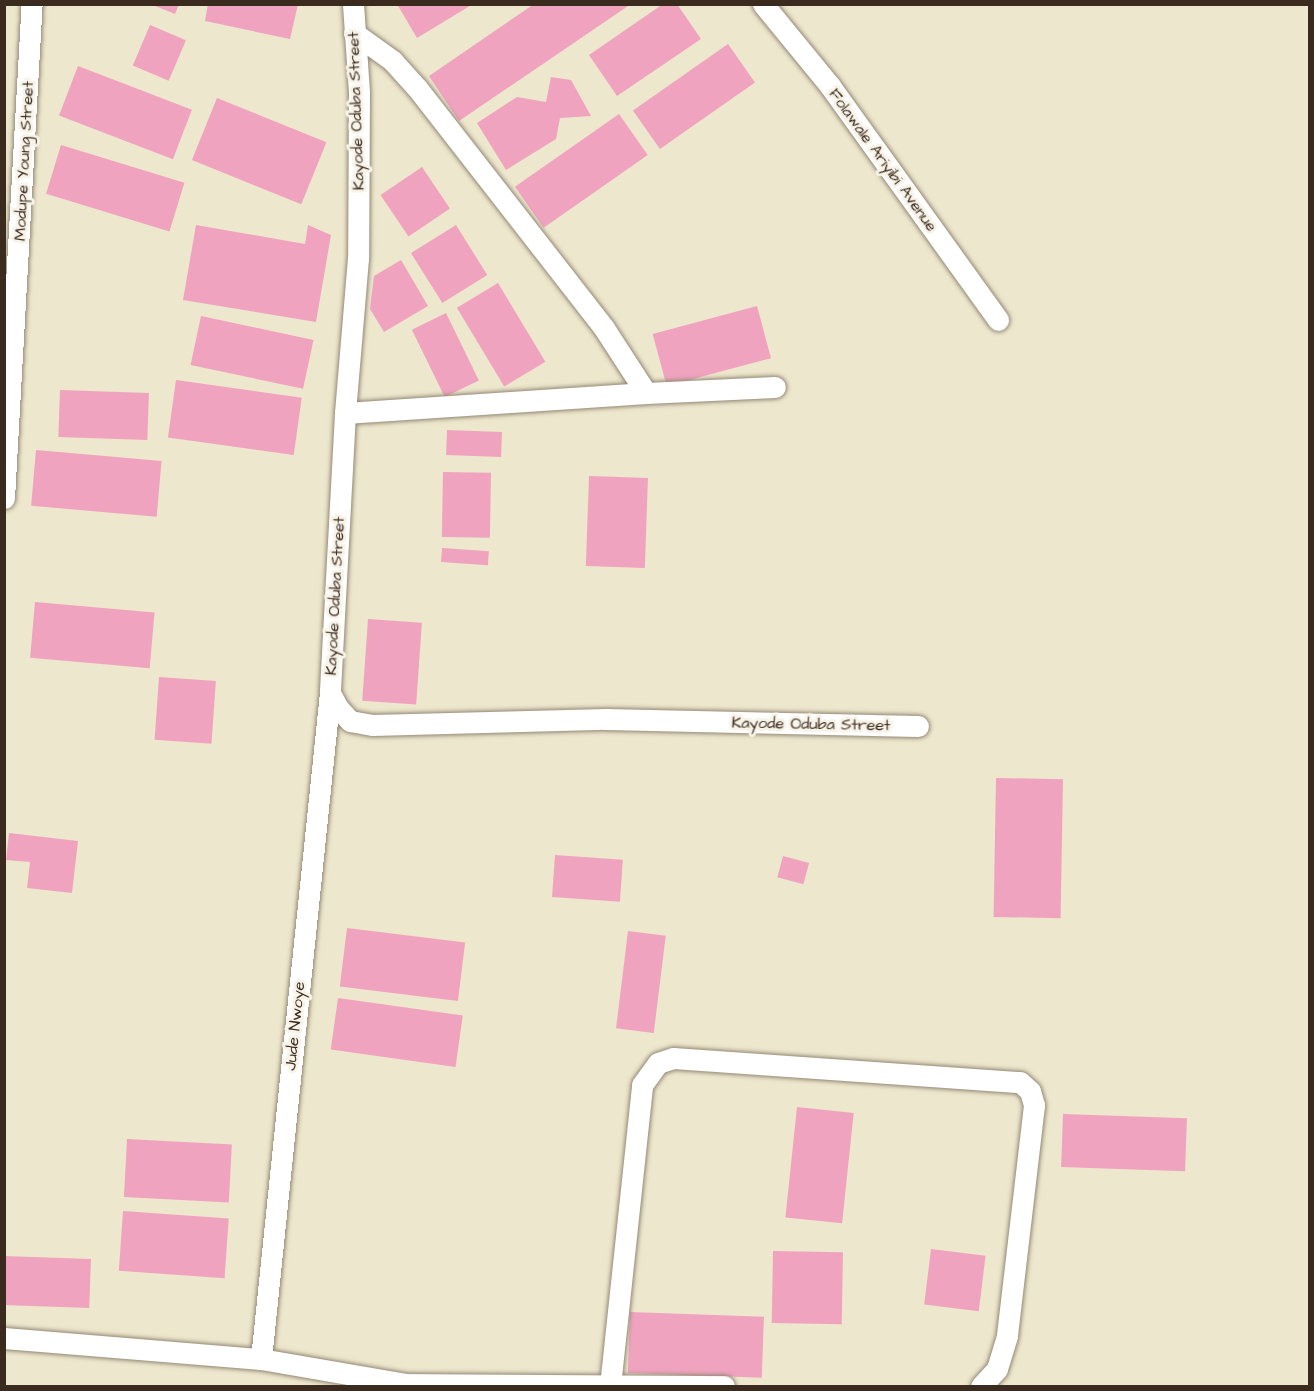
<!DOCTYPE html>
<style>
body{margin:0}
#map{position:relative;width:1314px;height:1391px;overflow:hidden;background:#ede7cd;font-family:"Architects Daughter",sans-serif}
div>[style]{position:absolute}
.building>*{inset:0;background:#f0a3bf;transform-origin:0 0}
.roads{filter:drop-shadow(0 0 2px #948876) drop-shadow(0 0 2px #948876)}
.street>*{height:21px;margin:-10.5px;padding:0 10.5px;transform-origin:10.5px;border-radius:10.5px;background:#fff}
span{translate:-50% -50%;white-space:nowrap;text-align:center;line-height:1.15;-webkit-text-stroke:6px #f7f3e8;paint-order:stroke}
.street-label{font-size:16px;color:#3b2a1e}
.frame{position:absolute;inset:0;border:6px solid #3b2a1e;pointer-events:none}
</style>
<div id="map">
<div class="building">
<div style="clip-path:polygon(150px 4px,179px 4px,175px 14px)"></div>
<div style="clip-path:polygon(208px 4px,298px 4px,290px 39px,205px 21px)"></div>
<div style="clip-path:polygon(397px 4px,473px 4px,417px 38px)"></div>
<div style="clip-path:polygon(534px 4px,631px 4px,459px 121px,429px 76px)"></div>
<div style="clip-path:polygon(663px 4px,677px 4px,701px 39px,617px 96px,589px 55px)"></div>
<div style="left:150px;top:25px;width:39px;height:44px;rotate:23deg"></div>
<div style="left:728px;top:44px;width:47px;height:116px;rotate:55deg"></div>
<div style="left:78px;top:66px;width:122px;height:53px;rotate:21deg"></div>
<div style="clip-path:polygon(551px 77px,571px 80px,591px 116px,560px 118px,556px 139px,506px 170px,477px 123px,517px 97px,546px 102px)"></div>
<div style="left:217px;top:98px;width:118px;height:67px;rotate:22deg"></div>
<div style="left:619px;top:114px;width:50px;height:127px;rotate:55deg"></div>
<div style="left:61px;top:145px;width:129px;height:51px;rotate:17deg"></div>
<div style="left:422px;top:167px;width:50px;height:50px;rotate:56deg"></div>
<div style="clip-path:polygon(196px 225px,305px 244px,308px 225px,331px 235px,316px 322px,183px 300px)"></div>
<div style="left:456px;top:225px;width:59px;height:53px;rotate:58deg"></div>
<div style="clip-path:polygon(401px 260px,428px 306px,384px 332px,370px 309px,374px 276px)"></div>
<div style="left:498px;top:283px;width:92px;height:48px;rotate:59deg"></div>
<div style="left:757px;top:306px;width:54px;height:108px;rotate:75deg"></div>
<div style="left:446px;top:313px;width:75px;height:38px;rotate:64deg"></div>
<div style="left:201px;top:316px;width:115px;height:50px;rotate:12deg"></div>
<div style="left:176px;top:380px;width:127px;height:58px;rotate:8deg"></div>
<div style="left:60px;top:390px;width:89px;height:47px;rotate:2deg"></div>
<div style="left:447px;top:430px;width:55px;height:25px;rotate:2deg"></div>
<div style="left:36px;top:450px;width:126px;height:56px;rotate:5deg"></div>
<div style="left:443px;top:472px;width:48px;height:65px;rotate:1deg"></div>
<div style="left:589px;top:476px;width:59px;height:90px;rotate:2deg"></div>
<div style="left:442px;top:548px;width:47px;height:14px;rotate:4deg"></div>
<div style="left:35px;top:602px;width:120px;height:56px;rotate:5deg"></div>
<div style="left:368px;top:619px;width:54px;height:82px;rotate:4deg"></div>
<div style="left:159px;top:677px;width:57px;height:63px;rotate:4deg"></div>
<div style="left:996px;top:778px;width:67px;height:139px;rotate:1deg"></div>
<div style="clip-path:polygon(9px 833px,78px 841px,72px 893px,27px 888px,30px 862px,6px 860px)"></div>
<div style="left:555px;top:855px;width:68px;height:42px;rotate:4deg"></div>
<div style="left:783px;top:856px;width:27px;height:22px;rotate:15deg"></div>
<div style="left:347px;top:928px;width:119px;height:59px;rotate:7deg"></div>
<div style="left:628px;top:931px;width:38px;height:98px;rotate:7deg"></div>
<div style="left:338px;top:998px;width:126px;height:52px;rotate:8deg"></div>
<div style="left:797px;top:1107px;width:57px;height:111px;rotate:6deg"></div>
<div style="left:1063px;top:1114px;width:124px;height:53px;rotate:2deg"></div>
<div style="left:127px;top:1139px;width:105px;height:58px;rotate:3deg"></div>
<div style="left:123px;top:1211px;width:106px;height:60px;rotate:4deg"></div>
<div style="left:931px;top:1249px;width:55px;height:56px;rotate:7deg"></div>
<div style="left:773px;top:1251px;width:70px;height:72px;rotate:1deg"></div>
<div style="left:4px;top:1256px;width:87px;height:49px;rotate:2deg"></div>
<div style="left:630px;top:1312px;width:134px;height:61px;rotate:2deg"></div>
</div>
<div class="roads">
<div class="street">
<div style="left:353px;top:4px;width:89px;rotate:86.1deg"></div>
<div style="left:359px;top:93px;width:165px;rotate:90.3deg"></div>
<div style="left:358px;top:258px;width:156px;rotate:94.8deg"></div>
<div style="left:345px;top:413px;width:280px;rotate:93.1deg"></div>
<div style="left:330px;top:693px;width:17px;rotate:62deg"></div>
<div style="left:338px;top:708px;width:18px;rotate:47deg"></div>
<div style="left:350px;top:721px;width:22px;rotate:10deg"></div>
<div style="left:372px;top:725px;width:234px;rotate:-1.5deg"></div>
<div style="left:606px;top:719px;width:312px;rotate:1.3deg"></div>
<div style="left:763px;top:4px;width:106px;rotate:50.7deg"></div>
<div style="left:830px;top:86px;width:288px;rotate:54.3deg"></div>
<div style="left:646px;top:393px;width:129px;rotate:-2.7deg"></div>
<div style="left:345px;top:413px;width:302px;rotate:-3.8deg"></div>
<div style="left:646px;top:393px;width:77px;rotate:-122.9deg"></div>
<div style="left:604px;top:328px;width:304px;rotate:-127.9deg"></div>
<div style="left:417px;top:88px;width:36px;rotate:-132deg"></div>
<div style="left:393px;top:61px;width:48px;rotate:-144.3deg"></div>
<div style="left:4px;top:498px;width:495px;rotate:-86.8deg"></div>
<div style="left:4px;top:1338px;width:258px;rotate:4.7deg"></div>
<div style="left:261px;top:1359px;width:146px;rotate:9.8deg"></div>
<div style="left:405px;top:1384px;width:319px;rotate:0.4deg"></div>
<div style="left:261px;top:1359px;width:670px;rotate:-84.09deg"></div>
<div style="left:610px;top:1386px;width:303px;rotate:-83.9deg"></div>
<div style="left:642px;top:1085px;width:27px;rotate:-54deg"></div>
<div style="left:658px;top:1063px;width:16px;rotate:-18deg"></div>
<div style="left:673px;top:1058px;width:348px;rotate:4deg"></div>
<div style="left:1020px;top:1082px;width:13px;rotate:42deg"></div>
<div style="left:1030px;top:1091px;width:15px;rotate:74deg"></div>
<div style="left:1034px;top:1105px;width:233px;rotate:96.7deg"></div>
<div style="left:1007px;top:1336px;width:34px;rotate:107deg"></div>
<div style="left:997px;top:1369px;width:23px;rotate:133deg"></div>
</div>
</div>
<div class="street-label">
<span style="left:356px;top:111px;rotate:-92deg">Kayode Oduba Street</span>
<span style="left:883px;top:160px;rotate:54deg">Folawale Ariyibi Avenue</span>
<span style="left:24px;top:161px;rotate:-87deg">Modupe Young Street</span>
<span style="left:335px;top:596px;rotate:-87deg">Kayode Oduba Street</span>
<span style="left:811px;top:724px;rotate:1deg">Kayode Oduba Street</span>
<span style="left:295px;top:1026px;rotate:-84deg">Jude Nwoye</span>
</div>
<div class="frame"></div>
</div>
